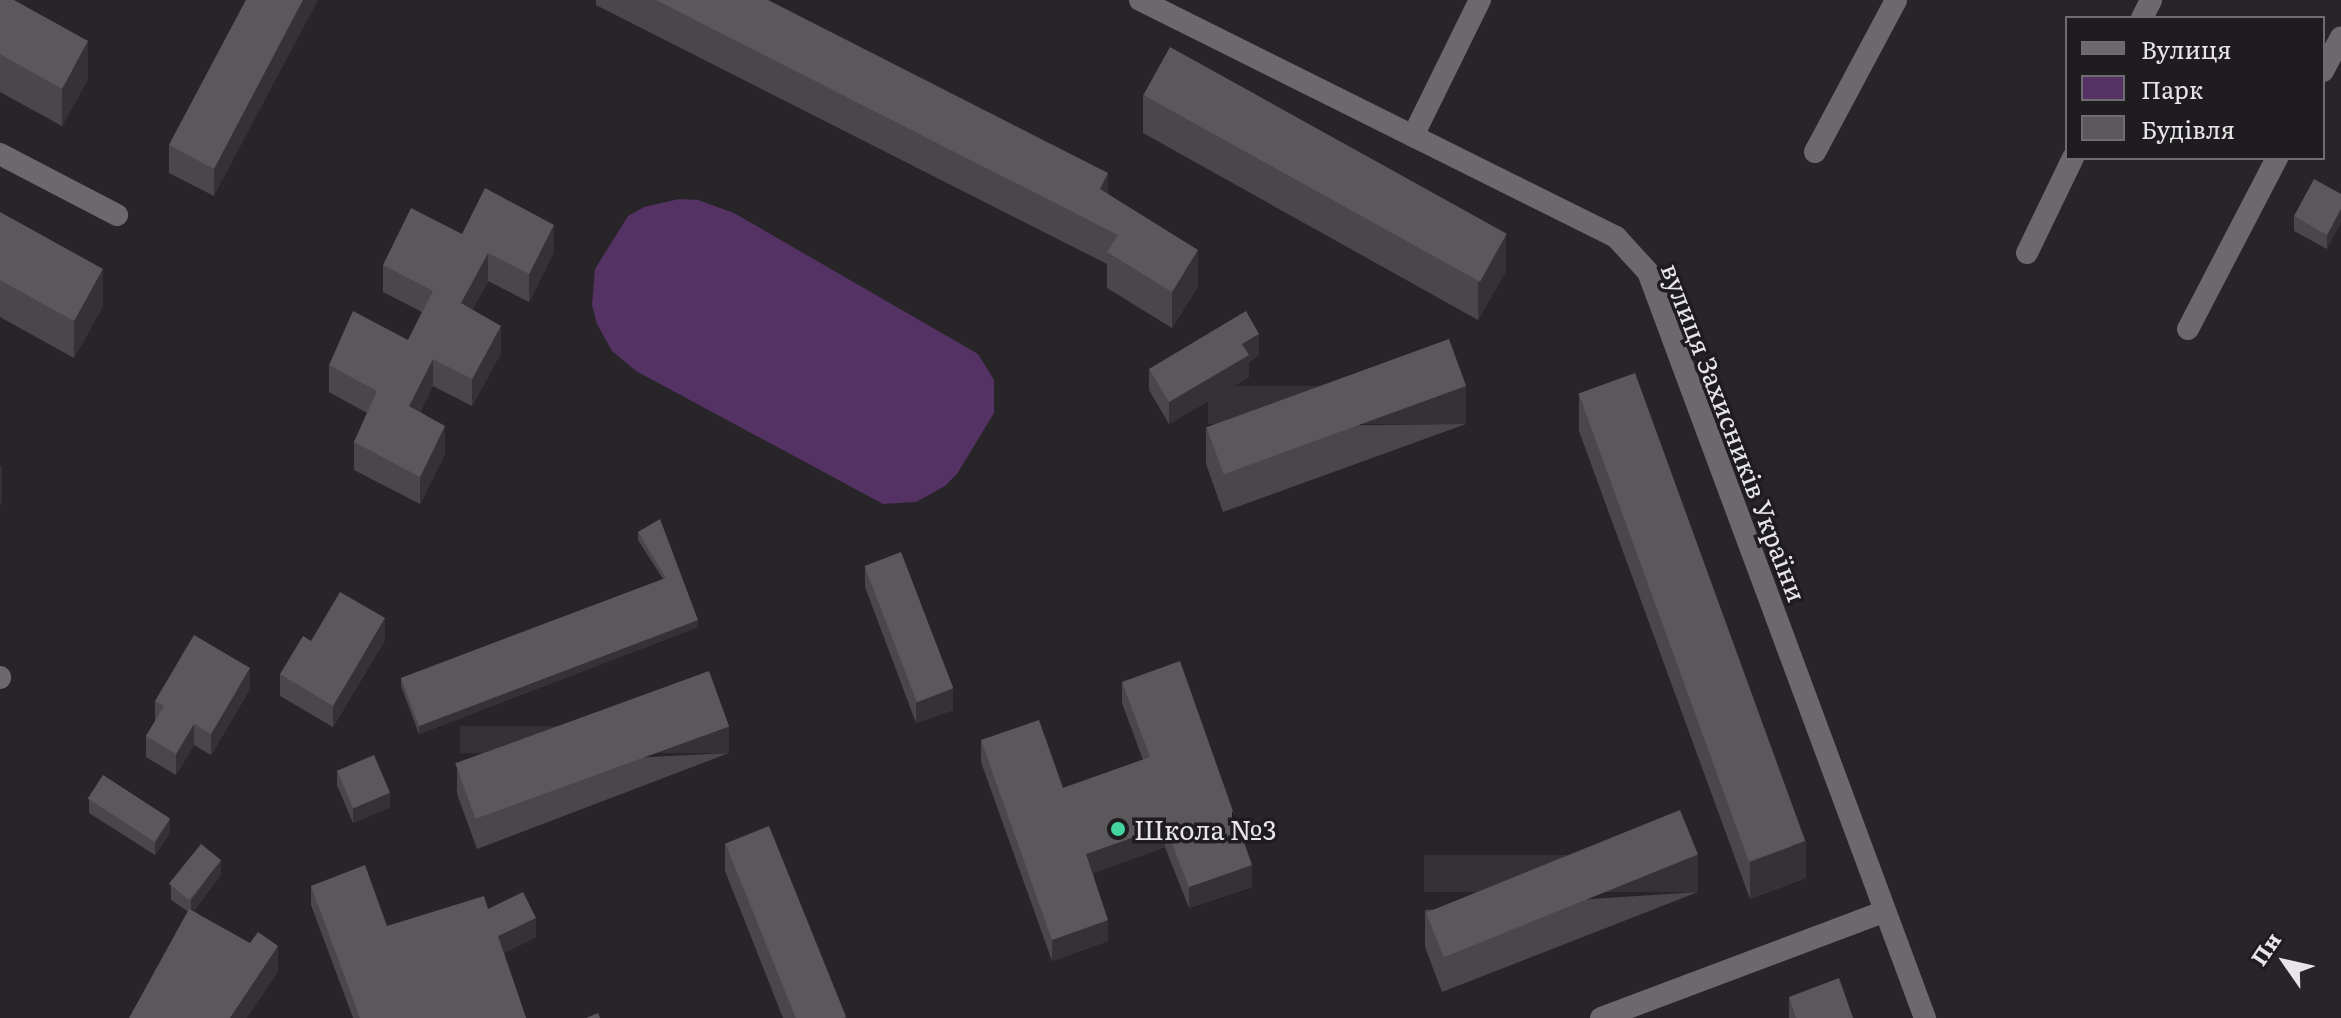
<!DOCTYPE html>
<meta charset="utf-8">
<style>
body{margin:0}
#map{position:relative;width:2341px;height:1018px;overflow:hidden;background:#282529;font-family:Literata,serif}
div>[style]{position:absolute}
.green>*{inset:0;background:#543263}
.street>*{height:22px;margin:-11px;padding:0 11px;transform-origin:11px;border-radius:11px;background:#6c696e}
.wall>*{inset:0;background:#4a474b}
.shaded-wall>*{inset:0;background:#353236;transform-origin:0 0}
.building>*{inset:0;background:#5b585c;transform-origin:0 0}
.dots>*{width:22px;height:22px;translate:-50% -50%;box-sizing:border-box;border:4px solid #1e1c1f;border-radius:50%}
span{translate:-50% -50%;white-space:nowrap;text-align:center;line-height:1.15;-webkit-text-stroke:7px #1e1c1f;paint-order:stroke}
.street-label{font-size:26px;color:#e7e5e7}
.poi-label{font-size:26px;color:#e7e5e7}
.left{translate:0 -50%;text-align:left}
.legend{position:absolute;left:2065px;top:16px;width:260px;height:144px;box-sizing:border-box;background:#1e1c1f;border:2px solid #6e6c6f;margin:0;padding:10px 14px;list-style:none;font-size:24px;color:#e7e5e7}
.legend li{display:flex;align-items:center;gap:16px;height:40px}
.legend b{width:40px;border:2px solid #6e6c6f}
.north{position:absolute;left:2245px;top:922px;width:80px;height:80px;-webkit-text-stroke:6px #1e1c1f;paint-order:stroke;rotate:304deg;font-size:22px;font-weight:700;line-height:32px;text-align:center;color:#e7e5e7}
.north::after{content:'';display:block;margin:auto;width:28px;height:36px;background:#e7e5e7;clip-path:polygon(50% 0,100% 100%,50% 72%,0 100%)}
</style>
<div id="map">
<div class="green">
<div style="clip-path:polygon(679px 199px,698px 200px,734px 213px,978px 354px,994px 380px,994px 413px,957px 474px,945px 486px,916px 502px,883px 504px,636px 371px,612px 351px,597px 324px,592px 305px,595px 269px,628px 216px,644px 207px)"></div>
</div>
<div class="street">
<div style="left:1140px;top:0;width:532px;rotate:26.47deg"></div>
<div style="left:1616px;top:237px;width:47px;rotate:47.6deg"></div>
<div style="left:1648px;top:272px;width:796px;rotate:69.63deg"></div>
<div style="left:2142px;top:18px;width:20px;rotate:-63deg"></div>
<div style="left:2323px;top:71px;width:38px;rotate:-62deg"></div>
<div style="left:1413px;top:136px;width:152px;rotate:-63.8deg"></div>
<div style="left:1815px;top:152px;width:172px;rotate:-61.9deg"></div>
<div style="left:0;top:154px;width:132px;rotate:27.5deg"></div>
<div style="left:2027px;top:253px;width:106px;rotate:-64.2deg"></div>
<div style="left:2188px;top:329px;width:193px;rotate:-62.5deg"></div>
<div style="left:0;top:677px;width:1px;rotate:90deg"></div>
<div style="left:1601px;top:1018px;width:303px;rotate:-20.6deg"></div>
</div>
<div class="wall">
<div style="clip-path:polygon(0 0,88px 79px,62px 126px,0 92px)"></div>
<div style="clip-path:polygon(246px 0,214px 196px,169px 173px,169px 145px)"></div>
<div style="clip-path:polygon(596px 0,768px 0,1108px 194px,1198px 286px,1172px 328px,1107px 288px,1107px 264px,596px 5px)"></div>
<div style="clip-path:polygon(1143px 95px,1506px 271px,1478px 320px,1143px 133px)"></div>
<div style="clip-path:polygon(2341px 194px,2327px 249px,2294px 231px,2294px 216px)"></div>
<div style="clip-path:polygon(0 212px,103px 306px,74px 358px,0 317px)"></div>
<div style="clip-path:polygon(462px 234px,554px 252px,529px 302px,488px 281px,472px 310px,501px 353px,472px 406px,433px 386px,420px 412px,445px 454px,420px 504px,354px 470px,354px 442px,367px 413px,329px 392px,329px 365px,408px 340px,422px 312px,383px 292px,383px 265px)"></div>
<div style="clip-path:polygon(1259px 355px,1249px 362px,1249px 377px,1169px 424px,1149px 390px,1149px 369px)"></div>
<div style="clip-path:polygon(1579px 394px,1806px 878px,1750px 899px,1579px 431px)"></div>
<div style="clip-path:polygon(1466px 424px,1223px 512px,1206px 464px,1206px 427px)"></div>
<div style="clip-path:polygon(638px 532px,698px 627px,419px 734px,401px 686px,401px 678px,663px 579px,638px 540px)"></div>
<div style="clip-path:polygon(865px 566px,953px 710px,916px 723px,865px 587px)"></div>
<div style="clip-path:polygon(385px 640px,333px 727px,280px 696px,280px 674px)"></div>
<div style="clip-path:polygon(1122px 682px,1252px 887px,1189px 908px,1165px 847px,1093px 873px,1108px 941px,1052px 961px,981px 762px,981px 740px,1063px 788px,1143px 760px,1122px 703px)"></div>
<div style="clip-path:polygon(250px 689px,211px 755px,194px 745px,176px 775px,146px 757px,146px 736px,155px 721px,155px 701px)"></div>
<div style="clip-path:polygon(729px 753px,477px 849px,457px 794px,457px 767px)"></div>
<div style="clip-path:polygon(337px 770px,390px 807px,353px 823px,337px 785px)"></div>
<div style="clip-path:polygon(89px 799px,170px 833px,155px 855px,89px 813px)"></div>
<div style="clip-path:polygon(725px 843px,845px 1018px,783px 1018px,725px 871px)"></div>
<div style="clip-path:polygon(221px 874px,194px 911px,278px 972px,171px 900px,171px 885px)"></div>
<div style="clip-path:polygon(311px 886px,387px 926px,488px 909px,536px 937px,504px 953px,526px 1018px,353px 1018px,311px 905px)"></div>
<div style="clip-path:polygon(1698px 892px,1442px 992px,1425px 947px,1425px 910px)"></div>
<div style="clip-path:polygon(1789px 997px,1853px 1018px,1789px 1018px)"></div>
</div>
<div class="shaded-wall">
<div style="clip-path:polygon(303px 0,318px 0,214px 196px,214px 169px)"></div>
<div style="clip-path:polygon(88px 41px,88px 79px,62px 126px,62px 89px)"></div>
<div style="clip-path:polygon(1108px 173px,1108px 208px,1100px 189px)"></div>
<div style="clip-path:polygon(2341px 209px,2341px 223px,2327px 249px,2327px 235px)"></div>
<div style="clip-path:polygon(554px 225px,554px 252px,529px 302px,529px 274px)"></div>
<div style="clip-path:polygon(1506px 234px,1506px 271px,1478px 320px,1478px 283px)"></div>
<div style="clip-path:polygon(1198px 250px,1198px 286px,1172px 328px,1172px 292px)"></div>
<div style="clip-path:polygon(488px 253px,488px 281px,461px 331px,461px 303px)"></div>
<div style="clip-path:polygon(103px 269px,103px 306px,74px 358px,74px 321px)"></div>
<div style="clip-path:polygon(501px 326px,501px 353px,472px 406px,472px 379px)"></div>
<div style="clip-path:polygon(1259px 334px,1259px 355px,1249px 362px,1249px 377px,1169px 424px,1169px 402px,1242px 344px)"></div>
<div style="clip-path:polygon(433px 359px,433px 386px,409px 433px,409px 406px)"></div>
<div style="left:1466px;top:386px;width:38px;height:258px;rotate:90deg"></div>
<div style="clip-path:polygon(445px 426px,445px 454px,420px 504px,420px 477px)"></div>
<div style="clip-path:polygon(2px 464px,2px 502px,0 505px,0 467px)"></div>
<div style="clip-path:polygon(385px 618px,385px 640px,333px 727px,333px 706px)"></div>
<div style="clip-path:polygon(698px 620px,698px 627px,419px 734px,419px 726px)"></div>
<div style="clip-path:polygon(250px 668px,250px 689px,211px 755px,211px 734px)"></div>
<div style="clip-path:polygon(953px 688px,953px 710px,916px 723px,916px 702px)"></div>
<div style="clip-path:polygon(194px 724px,194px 745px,176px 775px,176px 754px)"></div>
<div style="left:729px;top:726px;width:27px;height:269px;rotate:90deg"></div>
<div style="clip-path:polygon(390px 793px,390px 807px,353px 823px,353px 808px)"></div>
<div style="clip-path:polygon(170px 818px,170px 833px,155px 855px,155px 841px)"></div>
<div style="clip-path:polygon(1165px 826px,1165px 847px,1086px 876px,1086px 854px)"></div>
<div style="clip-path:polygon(1806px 841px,1806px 878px,1750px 899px,1750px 862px)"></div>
<div style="left:1698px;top:855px;width:37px;height:274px;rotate:90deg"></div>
<div style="clip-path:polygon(221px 860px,221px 874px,191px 915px,191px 900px)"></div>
<div style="clip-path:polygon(1252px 865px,1252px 887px,1189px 908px,1189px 887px)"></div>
<div style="clip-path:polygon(536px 918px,536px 937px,498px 956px,498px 936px)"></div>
<div style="clip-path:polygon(1108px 920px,1108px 941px,1052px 961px,1052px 940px)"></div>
<div style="clip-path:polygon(278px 946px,278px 972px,247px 1018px,230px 1018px)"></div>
</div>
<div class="building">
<div style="clip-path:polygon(0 0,14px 0,88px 41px,62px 89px,0 54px)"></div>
<div style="clip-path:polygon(246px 0,303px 0,214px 169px,169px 145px)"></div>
<div style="clip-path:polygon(656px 0,768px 0,1108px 173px,1100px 189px,1198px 250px,1172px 292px,1107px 252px,1118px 235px)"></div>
<div style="left:1170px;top:47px;width:385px;height:55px;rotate:29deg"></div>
<div style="clip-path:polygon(2314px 179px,2341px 194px,2341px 209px,2327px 235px,2294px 216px)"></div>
<div style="clip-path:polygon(485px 188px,554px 225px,529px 274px,488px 253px,461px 303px,501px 326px,472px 379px,433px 359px,409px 406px,445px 426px,420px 477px,354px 442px,377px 391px,329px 365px,353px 311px,408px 340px,433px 291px,383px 265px,411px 208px,462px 234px)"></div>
<div style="clip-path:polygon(0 212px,103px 269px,74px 321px,0 280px)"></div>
<div style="clip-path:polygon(1246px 311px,1259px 334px,1242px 344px,1249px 355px,1169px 402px,1149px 369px)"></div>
<div style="left:1449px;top:339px;width:50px;height:258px;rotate:70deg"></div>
<div style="left:1635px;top:373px;width:498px;height:60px;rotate:70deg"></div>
<div style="clip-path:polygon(660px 519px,698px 620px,419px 726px,401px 678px,666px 578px,638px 532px)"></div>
<div style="left:901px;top:552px;width:146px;height:39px;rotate:69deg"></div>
<div style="clip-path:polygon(340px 592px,385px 618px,333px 706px,280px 674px,303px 636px,311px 641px)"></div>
<div style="clip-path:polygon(194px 635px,250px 668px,211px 734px,194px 724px,176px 754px,146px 736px,164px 706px,155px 701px)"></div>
<div style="clip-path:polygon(1180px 661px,1252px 865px,1189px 887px,1165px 826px,1086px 854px,1108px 920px,1052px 940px,981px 740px,1039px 720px,1063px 788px,1150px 757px,1122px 682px)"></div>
<div style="left:709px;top:671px;width:59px;height:270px;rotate:70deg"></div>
<div style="left:374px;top:755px;width:41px;height:40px;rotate:67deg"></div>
<div style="left:103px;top:775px;width:80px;height:28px;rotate:33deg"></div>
<div style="left:1680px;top:810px;width:48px;height:274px;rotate:68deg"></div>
<div style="left:769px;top:826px;width:206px;height:47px;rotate:68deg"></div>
<div style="left:201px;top:844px;width:26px;height:51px;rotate:39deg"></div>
<div style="clip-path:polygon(365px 865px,387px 926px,484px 896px,488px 909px,523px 892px,536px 918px,498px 936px,526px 1018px,360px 1018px,311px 886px)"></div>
<div style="clip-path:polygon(189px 909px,250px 943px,258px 932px,278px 946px,230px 1018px,129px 1018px)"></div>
<div style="clip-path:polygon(1839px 978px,1853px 1018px,1796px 1018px,1789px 997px)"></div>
<div style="clip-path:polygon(598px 1013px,600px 1018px,586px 1018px)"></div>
</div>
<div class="dots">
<div style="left:1118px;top:829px;background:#44d49f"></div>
</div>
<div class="street-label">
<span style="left:1735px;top:432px;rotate:69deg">вулиця Захисників України</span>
</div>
<div class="poi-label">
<span class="left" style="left:1134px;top:829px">Школа №3</span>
</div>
<ul class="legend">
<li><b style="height:10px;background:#6c696e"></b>Вулиця</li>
<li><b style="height:22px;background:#543263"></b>Парк</li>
<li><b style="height:22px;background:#5b585c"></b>Будівля</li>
</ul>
<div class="north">Пн</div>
</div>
